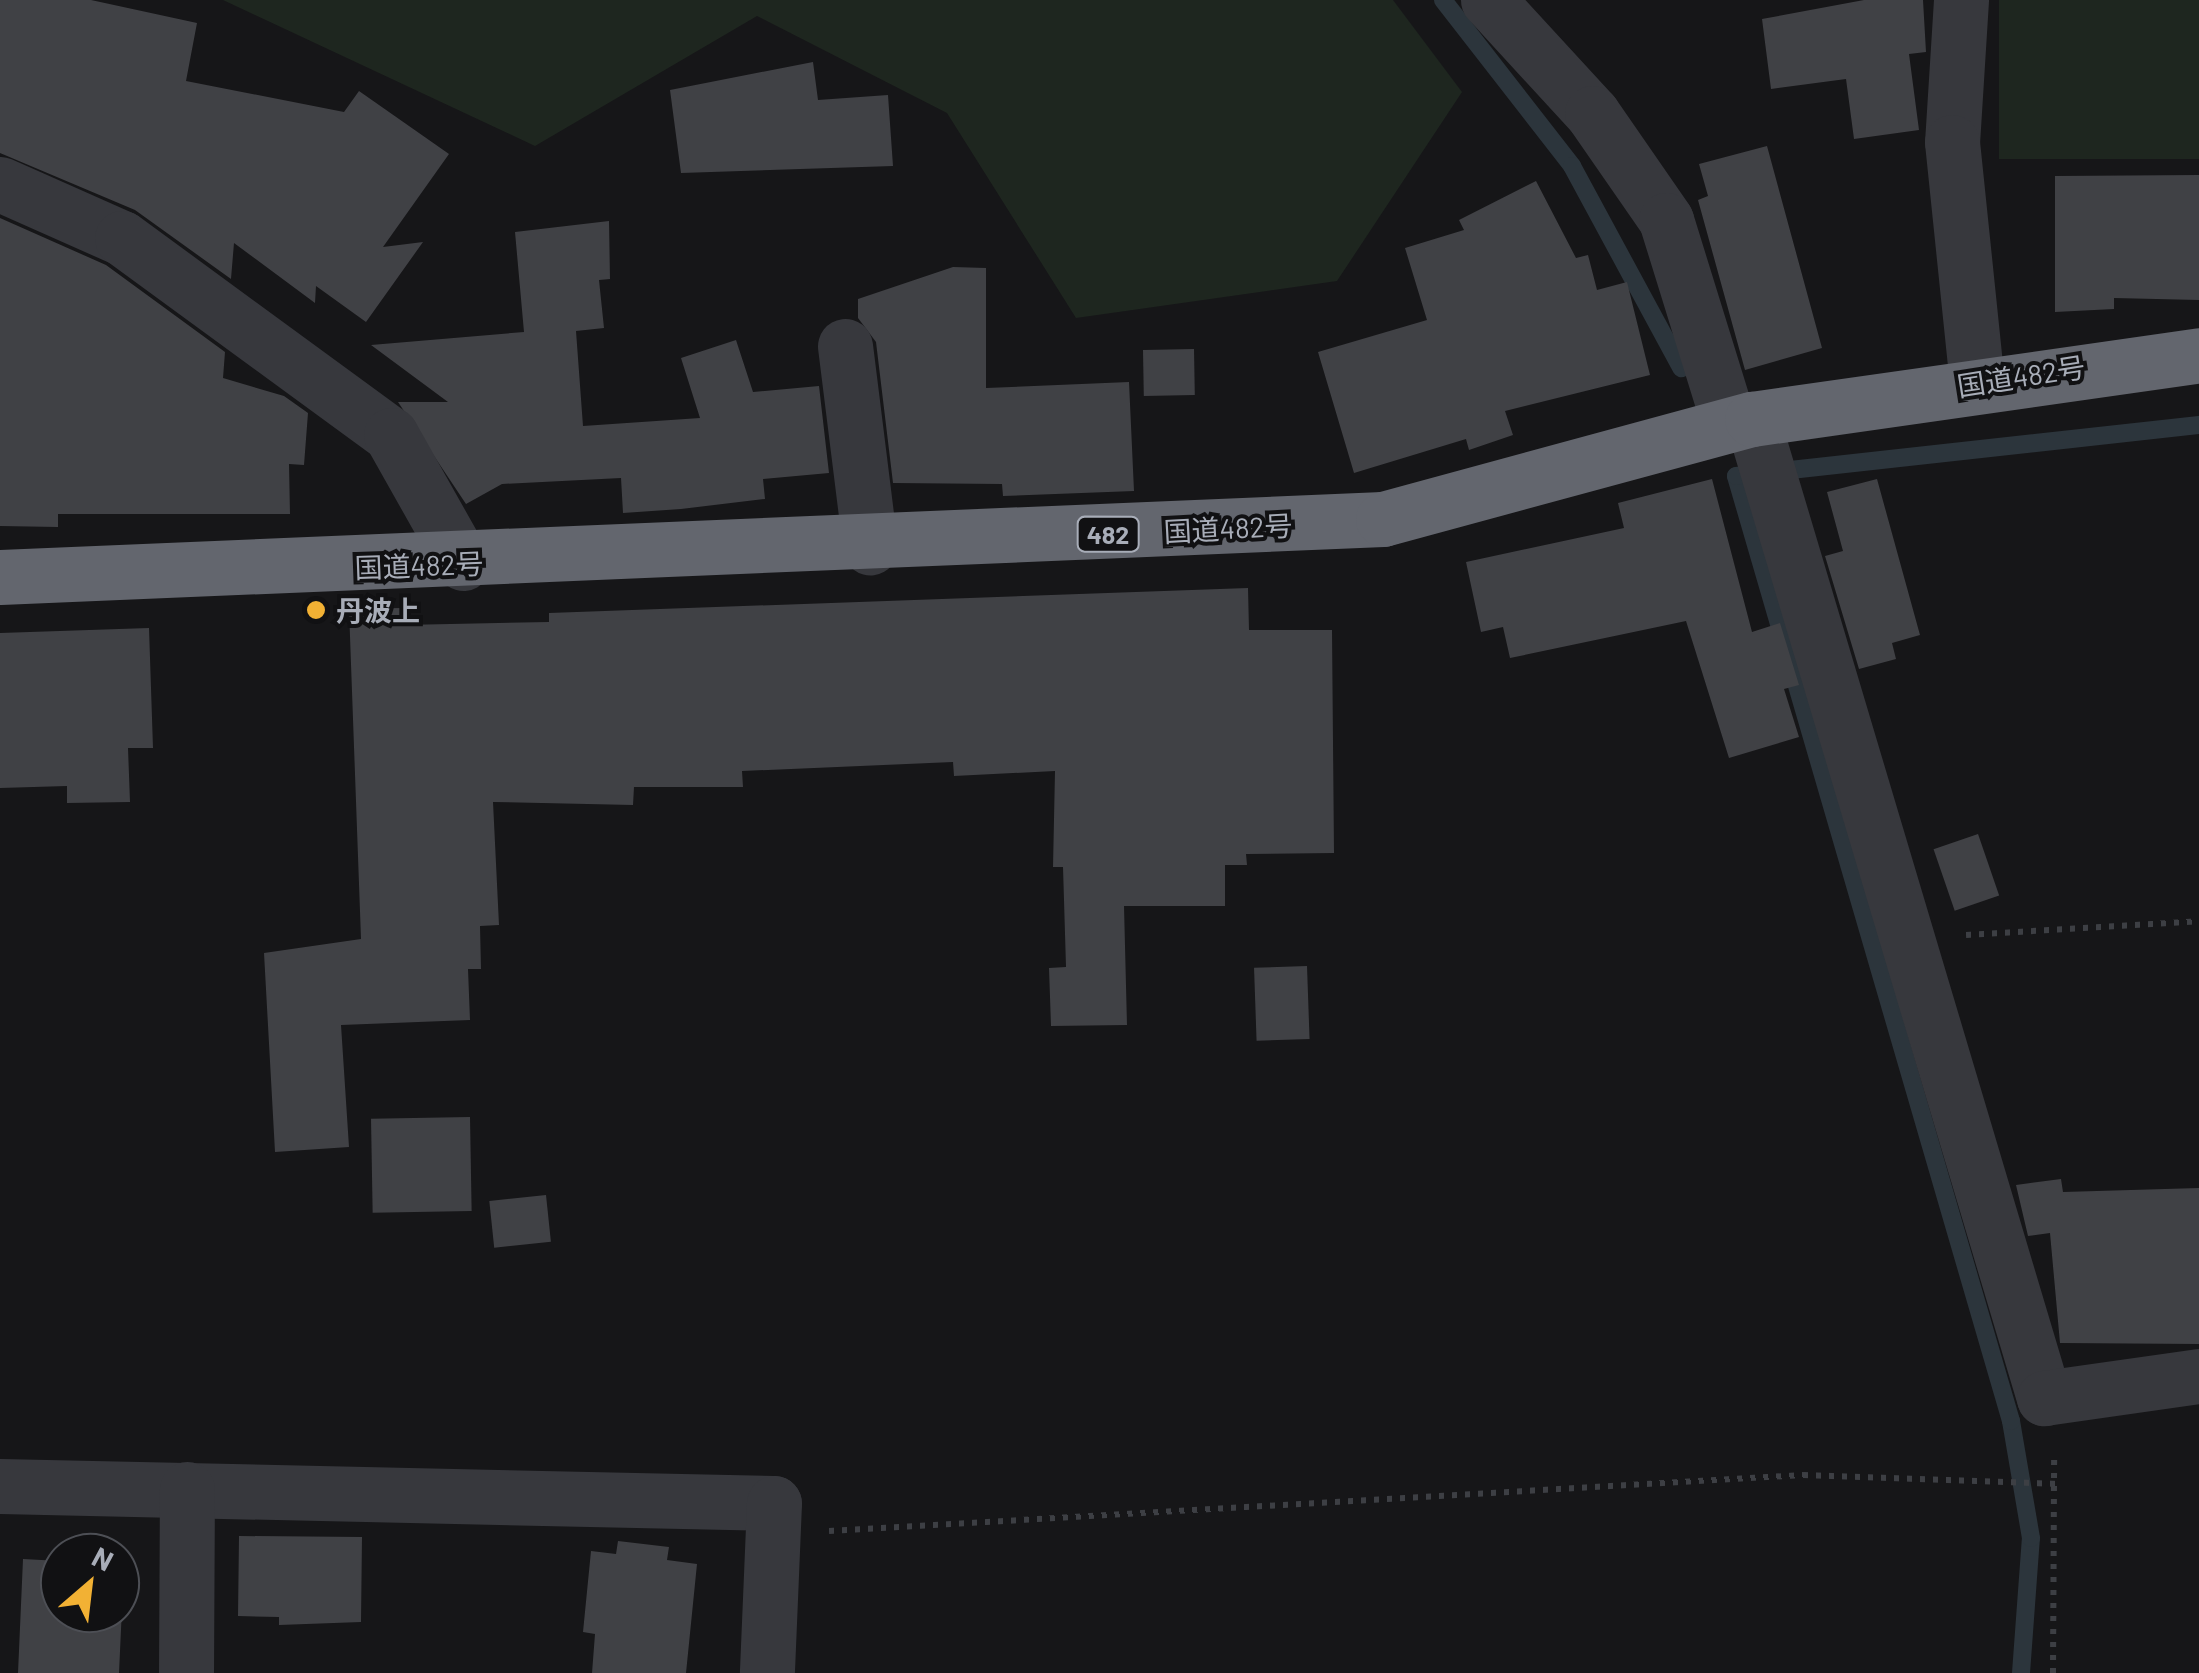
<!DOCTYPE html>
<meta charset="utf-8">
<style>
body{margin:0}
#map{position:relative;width:2199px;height:1673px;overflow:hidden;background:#161618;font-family:Barlow,"Noto Sans JP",sans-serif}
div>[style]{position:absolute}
.green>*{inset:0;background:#1e261f;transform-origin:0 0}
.stream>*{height:18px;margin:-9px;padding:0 9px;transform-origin:9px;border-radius:9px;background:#2c353c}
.building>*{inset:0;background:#404145;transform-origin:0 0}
.path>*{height:6px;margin-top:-3px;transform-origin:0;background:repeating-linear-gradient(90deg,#3d3f44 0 5px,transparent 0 13px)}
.minor>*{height:55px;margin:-27.5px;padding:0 27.5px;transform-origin:27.5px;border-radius:27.5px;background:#37383d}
.highway>*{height:55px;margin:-27.5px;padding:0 27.5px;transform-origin:27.5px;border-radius:27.5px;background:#63666e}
.dots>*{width:28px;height:28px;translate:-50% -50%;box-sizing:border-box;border:5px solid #111113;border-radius:50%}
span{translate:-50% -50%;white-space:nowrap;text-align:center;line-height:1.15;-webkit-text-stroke:8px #111113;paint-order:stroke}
.shield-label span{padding:2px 8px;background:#111113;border:2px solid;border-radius:8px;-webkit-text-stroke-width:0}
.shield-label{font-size:25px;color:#a8adb8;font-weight:700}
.street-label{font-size:28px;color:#a8adb8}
.poi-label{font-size:28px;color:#a8adb8;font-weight:700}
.left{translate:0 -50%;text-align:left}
.north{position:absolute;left:40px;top:1533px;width:100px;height:100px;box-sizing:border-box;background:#111113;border:2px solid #4d4f55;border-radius:50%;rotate:28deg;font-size:28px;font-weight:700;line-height:40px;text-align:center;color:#a8adb8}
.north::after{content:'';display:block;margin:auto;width:35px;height:45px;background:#f2b134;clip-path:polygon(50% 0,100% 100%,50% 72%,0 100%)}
</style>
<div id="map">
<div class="green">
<div style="clip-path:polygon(223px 0,1393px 0,1462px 92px,1337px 281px,1076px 318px,947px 113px,757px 16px,535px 146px)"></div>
<div style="left:1999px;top:0;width:200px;height:159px"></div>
</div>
<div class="stream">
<div style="left:1443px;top:0;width:210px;rotate:52.1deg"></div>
<div style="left:1572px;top:166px;width:230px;rotate:61.6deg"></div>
<div style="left:2021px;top:1673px;width:135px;rotate:-85.8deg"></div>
<div style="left:2031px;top:1538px;width:119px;rotate:-99.7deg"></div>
<div style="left:2011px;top:1421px;width:984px;rotate:-106.23deg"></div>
<div style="left:1736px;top:476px;width:466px;rotate:-6.3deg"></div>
</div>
<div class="building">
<div style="clip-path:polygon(0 0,91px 0,197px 23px,186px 81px,344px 112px,359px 91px,449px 154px,383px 247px,423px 242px,366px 322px,316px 286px,315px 303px,234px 243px,231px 279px,135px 210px,0 153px)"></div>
<div style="clip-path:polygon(1864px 0,1923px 0,1926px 52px,1909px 54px,1919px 130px,1854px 139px,1846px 79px,1771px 89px,1762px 19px)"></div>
<div style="clip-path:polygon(813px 62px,818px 100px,888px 95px,893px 166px,681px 173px,670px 90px)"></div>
<div style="clip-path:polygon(1767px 146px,1822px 348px,1745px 370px,1698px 200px,1708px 196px,1699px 164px)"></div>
<div style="clip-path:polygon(2199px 175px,2199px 300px,2114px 298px,2114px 309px,2055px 312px,2055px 176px)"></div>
<div style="clip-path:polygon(1536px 181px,1576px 258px,1588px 255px,1597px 290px,1627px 282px,1650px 375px,1505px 411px,1513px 435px,1469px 450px,1466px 439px,1354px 473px,1318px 352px,1427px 320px,1405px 248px,1464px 230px,1459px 220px)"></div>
<div style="clip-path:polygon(0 218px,106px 265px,225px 352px,223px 378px,284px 396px,308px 413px,304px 465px,289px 464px,290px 514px,58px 514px,58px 527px,0 526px)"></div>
<div style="clip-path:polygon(609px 221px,610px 279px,599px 280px,604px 328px,576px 331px,583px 426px,700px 418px,681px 358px,736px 340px,753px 392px,819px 386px,829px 473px,763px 479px,765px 499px,681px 509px,623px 513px,621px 478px,502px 484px,466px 504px,398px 402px,448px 402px,371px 345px,524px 332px,515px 232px)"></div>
<div style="clip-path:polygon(953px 267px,986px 268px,986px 388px,1129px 382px,1134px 491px,1003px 496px,1002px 484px,893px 483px,876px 342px,858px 318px,858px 299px)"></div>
<div style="left:1194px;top:349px;width:46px;height:51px;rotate:89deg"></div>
<div style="clip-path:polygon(1712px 479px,1752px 632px,1780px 623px,1799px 685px,1784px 689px,1799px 737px,1729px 758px,1686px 621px,1510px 658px,1503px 627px,1481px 632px,1466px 562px,1624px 528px,1618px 503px)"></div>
<div style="clip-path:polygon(1877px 479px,1920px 635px,1892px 643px,1896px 659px,1859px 669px,1825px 556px,1843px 551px,1827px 492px)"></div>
<div style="clip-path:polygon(1248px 588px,1249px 630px,1332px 630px,1334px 853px,1246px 854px,1247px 865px,1225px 865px,1225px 906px,1124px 906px,1127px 1025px,1051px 1026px,1049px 968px,1066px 967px,1063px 867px,1053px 867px,1055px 771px,954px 776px,953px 762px,742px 771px,743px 787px,634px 787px,633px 805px,493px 802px,499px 925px,480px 926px,481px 969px,468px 969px,470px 1020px,341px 1025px,349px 1147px,275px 1152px,264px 953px,361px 939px,349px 609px,402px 608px,403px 625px,549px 622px,549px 613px)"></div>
<div style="clip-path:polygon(149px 628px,153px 748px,128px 748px,130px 802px,67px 803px,67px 786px,0 788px,0 633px)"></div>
<div style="left:1978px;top:834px;width:65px;height:47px;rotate:71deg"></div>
<div style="left:1307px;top:966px;width:73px;height:53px;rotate:88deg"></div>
<div style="left:470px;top:1117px;width:94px;height:99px;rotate:89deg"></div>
<div style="clip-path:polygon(2061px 1179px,2063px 1192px,2199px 1188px,2199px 1344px,2060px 1343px,2050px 1233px,2028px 1236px,2016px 1185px)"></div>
<div style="left:546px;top:1195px;width:47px;height:57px;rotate:84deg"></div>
<div style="clip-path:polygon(239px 1536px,362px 1537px,361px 1622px,279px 1625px,279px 1617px,238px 1616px)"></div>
<div style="clip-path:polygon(618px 1541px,669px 1547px,667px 1560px,697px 1564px,686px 1673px,592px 1673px,595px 1634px,583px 1632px,591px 1551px,616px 1554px)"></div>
<div style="clip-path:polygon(23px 1559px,60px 1561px,60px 1613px,120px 1613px,124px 1564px,119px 1673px,18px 1673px)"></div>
</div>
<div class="path">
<div style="left:1966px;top:935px;width:233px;rotate:-3.4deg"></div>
<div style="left:829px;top:1531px;width:976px;rotate:-3.29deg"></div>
<div style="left:1803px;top:1475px;width:256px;rotate:2deg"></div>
<div style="left:2053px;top:1673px;width:218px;rotate:-89.7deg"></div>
</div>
<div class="minor">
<div style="left:1488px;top:0;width:154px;rotate:47.4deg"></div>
<div style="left:1592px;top:113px;width:130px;rotate:55.3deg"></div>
<div style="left:1666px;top:220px;width:214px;rotate:72.8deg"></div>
<div style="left:1961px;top:0;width:142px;rotate:93.6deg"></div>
<div style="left:1952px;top:142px;width:241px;rotate:84.1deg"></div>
<div style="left:0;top:184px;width:133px;rotate:23.9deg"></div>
<div style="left:122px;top:238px;width:333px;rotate:36.2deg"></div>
<div style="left:391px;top:435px;width:147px;rotate:60.6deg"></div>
<div style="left:845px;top:346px;width:203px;rotate:82.9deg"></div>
<div style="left:1752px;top:419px;width:1022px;rotate:73.39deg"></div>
<div style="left:2044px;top:1398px;width:157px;rotate:-8.1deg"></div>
<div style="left:0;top:1486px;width:774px;rotate:1.26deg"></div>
<div style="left:774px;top:1503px;width:170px;rotate:92.4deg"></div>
<div style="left:186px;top:1673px;width:184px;rotate:-89.7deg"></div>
</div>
<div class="highway">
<div style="left:0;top:577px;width:1384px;rotate:-2.4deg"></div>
<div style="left:1383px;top:519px;width:382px;rotate:-15.2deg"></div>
<div style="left:1752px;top:419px;width:452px;rotate:-8.1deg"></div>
</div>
<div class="dots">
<div style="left:316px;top:610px;background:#f2b134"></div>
</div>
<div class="shield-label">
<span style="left:1108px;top:534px">482</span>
</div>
<div class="street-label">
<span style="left:2021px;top:376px;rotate:-9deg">国道482号</span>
<span style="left:1228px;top:528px;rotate:-3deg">国道482号</span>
<span style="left:419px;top:565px;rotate:-2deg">国道482号</span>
</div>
<div class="poi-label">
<span class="left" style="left:336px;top:610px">丹波上</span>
</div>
<div class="north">N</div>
</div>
